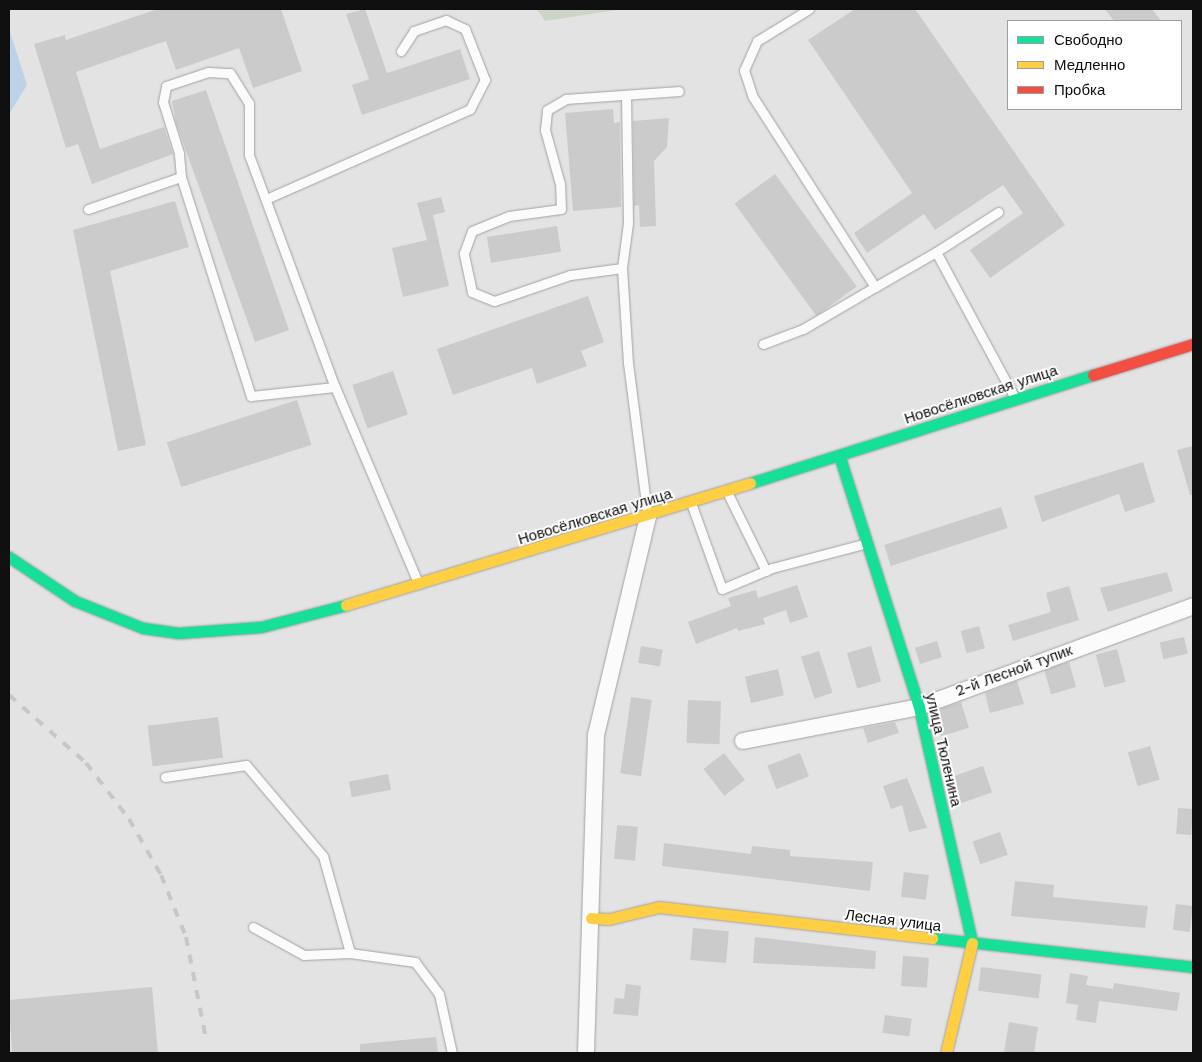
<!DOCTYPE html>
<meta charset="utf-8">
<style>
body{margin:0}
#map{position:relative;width:1202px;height:1062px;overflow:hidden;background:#e3e3e3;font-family:"Work Sans",sans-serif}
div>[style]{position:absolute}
.green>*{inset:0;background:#cbd6c6}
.water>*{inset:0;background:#bbd2e7}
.building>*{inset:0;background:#cbcbcb;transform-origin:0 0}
.roads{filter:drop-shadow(0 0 1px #a2a2a2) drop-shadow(0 0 1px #a2a2a2)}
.lane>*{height:9px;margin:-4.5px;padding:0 4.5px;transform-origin:4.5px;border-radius:4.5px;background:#fbfbfb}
.street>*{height:16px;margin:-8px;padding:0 8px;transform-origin:8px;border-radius:8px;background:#fbfbfb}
.fast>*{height:11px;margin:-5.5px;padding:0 5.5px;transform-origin:5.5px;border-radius:5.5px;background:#16e098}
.slow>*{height:11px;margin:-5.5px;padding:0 5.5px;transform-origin:5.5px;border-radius:5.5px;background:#ffcf43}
.jam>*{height:11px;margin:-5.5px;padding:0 5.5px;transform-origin:5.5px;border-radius:5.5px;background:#f24e42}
.rail>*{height:4px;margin-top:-2px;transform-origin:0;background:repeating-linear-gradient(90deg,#c6c7c7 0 9px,transparent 0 18px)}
span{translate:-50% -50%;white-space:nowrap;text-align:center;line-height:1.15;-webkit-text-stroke:4px #fff;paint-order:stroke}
.street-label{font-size:15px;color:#0f0f10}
.frame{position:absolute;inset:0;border:10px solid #0f0f10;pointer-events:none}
.legend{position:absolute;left:1007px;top:20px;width:175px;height:90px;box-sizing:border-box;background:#fff;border:1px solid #9f9f9f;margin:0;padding:6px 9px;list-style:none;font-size:15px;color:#0f0f10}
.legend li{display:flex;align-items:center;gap:10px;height:25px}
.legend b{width:25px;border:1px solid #9f9f9f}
</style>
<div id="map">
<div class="green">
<div style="clip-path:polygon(537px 9px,623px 9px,545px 21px)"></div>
</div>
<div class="water">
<div style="clip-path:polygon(9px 29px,27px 85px,9px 114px)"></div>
</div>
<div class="building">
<div style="clip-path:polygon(158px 9px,281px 9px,302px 71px,253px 88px,239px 48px,176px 70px,166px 41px,76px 72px,100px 149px,164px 127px,173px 154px,92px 184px,78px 144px,66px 148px,34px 44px,65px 35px,66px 40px)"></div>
<div style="clip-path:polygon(365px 9px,387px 73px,460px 49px,470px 79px,362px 115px,352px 85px,369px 79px,346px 14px)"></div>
<div style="clip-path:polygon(855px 9px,915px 9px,1065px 225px,990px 278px,970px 250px,1023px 213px,1003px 185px,935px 230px,924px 214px,867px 253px,854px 233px,912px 193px,808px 40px)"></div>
<div style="clip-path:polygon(1105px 9px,1152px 9px,1161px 21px,1114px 21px)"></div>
<div style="clip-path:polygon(206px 90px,289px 330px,255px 342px,176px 123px,172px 101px)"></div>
<div style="clip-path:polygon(613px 109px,614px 123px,620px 122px,621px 207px,573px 211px,565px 113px)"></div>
<div style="clip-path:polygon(669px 118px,667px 147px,654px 161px,656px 226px,640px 227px,639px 205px,634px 206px,633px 121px)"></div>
<div style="left:775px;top:174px;width:139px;height:50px;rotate:54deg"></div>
<div style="clip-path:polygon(441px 197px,445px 212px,433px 215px,449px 286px,403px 297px,392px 248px,427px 240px,417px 203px)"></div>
<div style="clip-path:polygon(175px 201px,189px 247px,110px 271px,146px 445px,118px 451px,73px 230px)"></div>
<div style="left:557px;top:226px;width:26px;height:71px;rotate:81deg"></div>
<div style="clip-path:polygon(588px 296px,604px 342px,581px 351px,587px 366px,537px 384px,532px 368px,453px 395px,437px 349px)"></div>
<div style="left:393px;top:371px;width:46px;height:43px;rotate:71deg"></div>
<div style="left:297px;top:400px;width:47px;height:137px;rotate:72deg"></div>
<div style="clip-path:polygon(1193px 446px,1193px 495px,1190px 495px,1177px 450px)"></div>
<div style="clip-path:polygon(1143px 462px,1155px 502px,1125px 512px,1119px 494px,1042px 522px,1034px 496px)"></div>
<div style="left:1001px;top:507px;width:22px;height:123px;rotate:72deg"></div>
<div style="clip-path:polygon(1167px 572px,1173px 591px,1108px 612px,1100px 588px)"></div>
<div style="clip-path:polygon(797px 585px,808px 617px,790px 623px,786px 610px,763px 618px,765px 624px,738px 631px,737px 628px,696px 644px,688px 622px,731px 606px,728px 598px,756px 590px,758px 598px)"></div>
<div style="clip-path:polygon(1069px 586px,1079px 620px,1013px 641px,1008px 625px,1051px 612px,1046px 593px)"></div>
<div style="left:979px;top:626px;width:23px;height:19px;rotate:75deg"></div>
<div style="left:1184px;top:637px;width:17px;height:25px;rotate:77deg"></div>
<div style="left:937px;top:641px;width:17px;height:23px;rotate:73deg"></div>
<div style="left:641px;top:646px;width:22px;height:17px;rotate:10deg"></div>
<div style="left:871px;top:646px;width:37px;height:25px;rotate:74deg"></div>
<div style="left:1117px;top:649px;width:34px;height:22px;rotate:75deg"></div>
<div style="left:819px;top:651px;width:44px;height:19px;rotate:72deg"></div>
<div style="left:1069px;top:662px;width:26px;height:26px;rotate:74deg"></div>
<div style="left:778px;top:669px;width:27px;height:34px;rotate:77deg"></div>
<div style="clip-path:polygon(1017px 681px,1024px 704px,990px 713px,985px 693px)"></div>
<div style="left:631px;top:697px;width:21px;height:77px;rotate:8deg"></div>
<div style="left:688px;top:700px;width:33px;height:43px;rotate:2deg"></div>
<div style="left:961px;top:702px;width:27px;height:29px;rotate:73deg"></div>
<div style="left:218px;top:717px;width:41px;height:71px;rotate:83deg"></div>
<div style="clip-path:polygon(895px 722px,899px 733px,868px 743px,863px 728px)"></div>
<div style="left:1150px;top:746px;width:35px;height:23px;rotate:74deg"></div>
<div style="left:724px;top:753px;width:34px;height:26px;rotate:52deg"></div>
<div style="left:800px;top:753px;width:25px;height:35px;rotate:69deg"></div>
<div style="left:983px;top:766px;width:28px;height:33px;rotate:71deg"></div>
<div style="left:388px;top:774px;width:16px;height:40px;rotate:79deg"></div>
<div style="clip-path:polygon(907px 778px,927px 828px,909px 832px,902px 805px,891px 809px,883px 786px)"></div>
<div style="left:1178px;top:808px;width:15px;height:26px;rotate:4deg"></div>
<div style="left:617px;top:825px;width:21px;height:34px;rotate:5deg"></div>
<div style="left:1000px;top:832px;width:24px;height:29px;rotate:71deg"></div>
<div style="clip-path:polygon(664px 843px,751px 854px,752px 846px,790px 850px,790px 856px,873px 862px,870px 891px,662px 866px)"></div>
<div style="left:904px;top:872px;width:25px;height:25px;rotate:7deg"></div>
<div style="clip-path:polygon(1015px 881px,1054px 885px,1053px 897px,1148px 906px,1145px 928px,1011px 916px)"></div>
<div style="left:1176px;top:904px;width:17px;height:26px;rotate:7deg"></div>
<div style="left:693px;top:928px;width:36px;height:32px;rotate:5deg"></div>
<div style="clip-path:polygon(755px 937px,876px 951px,875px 969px,753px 963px)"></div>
<div style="left:903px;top:956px;width:26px;height:30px;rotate:4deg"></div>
<div style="left:981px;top:967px;width:61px;height:24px;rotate:7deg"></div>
<div style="clip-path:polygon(1070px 973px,1088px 976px,1086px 985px,1113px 989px,1114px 983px,1180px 993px,1177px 1011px,1099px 1001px,1096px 1023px,1076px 1020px,1078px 1005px,1066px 1003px)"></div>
<div style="clip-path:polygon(626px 984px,641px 986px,638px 1016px,613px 1014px,615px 998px,624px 999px)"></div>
<div style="clip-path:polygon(152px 987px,158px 1053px,12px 1053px,9px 1000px)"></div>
<div style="left:885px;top:1015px;width:27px;height:18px;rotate:8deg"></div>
<div style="clip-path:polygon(1009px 1022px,1038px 1027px,1034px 1053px,1004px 1052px)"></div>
<div style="clip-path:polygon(436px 1037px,438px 1053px,360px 1053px,360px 1044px)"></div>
</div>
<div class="roads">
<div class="lane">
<div style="left:809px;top:9px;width:61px;rotate:148.4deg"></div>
<div style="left:757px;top:41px;width:32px;rotate:114deg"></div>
<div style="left:744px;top:70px;width:28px;rotate:72deg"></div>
<div style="left:753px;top:97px;width:226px;rotate:57.3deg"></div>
<div style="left:875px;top:287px;width:70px;rotate:-29.8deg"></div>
<div style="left:936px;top:252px;width:166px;rotate:61.6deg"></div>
<div style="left:181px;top:177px;width:230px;rotate:72.3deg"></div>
<div style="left:251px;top:396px;width:84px;rotate:-6.1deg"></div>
<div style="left:335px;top:387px;width:213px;rotate:67deg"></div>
<div style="left:266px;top:199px;width:223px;rotate:-23.8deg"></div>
<div style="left:470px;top:109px;width:33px;rotate:-63deg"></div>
<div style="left:485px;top:80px;width:55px;rotate:-111.4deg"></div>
<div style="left:465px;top:29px;width:21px;rotate:-155deg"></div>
<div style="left:446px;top:20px;width:34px;rotate:161deg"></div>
<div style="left:414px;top:31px;width:24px;rotate:123deg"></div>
<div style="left:88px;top:209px;width:98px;rotate:-19deg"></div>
<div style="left:181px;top:177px;width:24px;rotate:-95deg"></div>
<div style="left:179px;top:153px;width:53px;rotate:-107.4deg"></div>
<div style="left:163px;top:102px;width:16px;rotate:-79deg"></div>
<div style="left:166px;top:86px;width:44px;rotate:-18.4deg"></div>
<div style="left:208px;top:72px;width:22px;rotate:3deg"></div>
<div style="left:230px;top:73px;width:36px;rotate:58deg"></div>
<div style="left:249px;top:103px;width:52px;rotate:90deg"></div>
<div style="left:249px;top:155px;width:247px;rotate:69.7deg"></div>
<div style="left:936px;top:252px;width:74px;rotate:-32.8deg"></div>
<div style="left:622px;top:268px;width:45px;rotate:-82.4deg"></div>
<div style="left:628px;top:223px;width:127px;rotate:-90.9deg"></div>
<div style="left:763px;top:344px;width:43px;rotate:-20.6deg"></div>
<div style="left:803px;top:329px;width:83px;rotate:-30.3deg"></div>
<div style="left:727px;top:492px;width:88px;rotate:63.7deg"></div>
<div style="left:691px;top:503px;width:91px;rotate:70.2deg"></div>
<div style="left:722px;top:589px;width:54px;rotate:-22.8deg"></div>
<div style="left:772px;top:568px;width:98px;rotate:-14.7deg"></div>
<div style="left:647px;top:511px;width:149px;rotate:-97.3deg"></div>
<div style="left:628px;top:363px;width:95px;rotate:-93.6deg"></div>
<div style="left:622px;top:268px;width:52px;rotate:172.3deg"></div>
<div style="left:570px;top:275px;width:80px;rotate:161.1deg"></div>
<div style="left:494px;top:301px;width:24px;rotate:-158deg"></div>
<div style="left:472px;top:292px;width:40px;rotate:-102deg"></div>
<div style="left:464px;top:253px;width:23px;rotate:-70deg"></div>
<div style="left:472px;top:231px;width:40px;rotate:-22deg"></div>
<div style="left:509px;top:216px;width:52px;rotate:-7.7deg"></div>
<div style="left:561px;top:209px;width:25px;rotate:-92deg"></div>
<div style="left:560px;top:184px;width:56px;rotate:-105.5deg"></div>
<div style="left:545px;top:130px;width:20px;rotate:-84deg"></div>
<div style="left:547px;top:110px;width:22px;rotate:-30deg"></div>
<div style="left:566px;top:99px;width:113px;rotate:-4deg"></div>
<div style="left:165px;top:777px;width:82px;rotate:-8.4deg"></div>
<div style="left:246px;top:765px;width:119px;rotate:49.8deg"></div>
<div style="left:323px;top:856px;width:101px;rotate:74.4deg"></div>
<div style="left:350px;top:953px;width:66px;rotate:7.9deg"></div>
<div style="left:415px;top:962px;width:40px;rotate:53deg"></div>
<div style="left:439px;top:994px;width:60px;rotate:77.6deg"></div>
<div style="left:253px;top:927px;width:58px;rotate:28.8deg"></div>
<div style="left:304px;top:955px;width:46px;rotate:-2.5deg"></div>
</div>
<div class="street">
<div style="left:743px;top:741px;width:179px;rotate:-10.9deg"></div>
<div style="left:919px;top:707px;width:292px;rotate:-20.2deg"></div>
<div style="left:586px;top:1053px;width:318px;rotate:-88.2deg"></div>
<div style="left:596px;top:735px;width:225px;rotate:-76.6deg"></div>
</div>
<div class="fast">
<div style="left:840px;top:458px;width:261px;rotate:72.4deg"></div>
<div style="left:919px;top:707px;width:242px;rotate:77.3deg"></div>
<div style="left:750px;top:483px;width:360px;rotate:-17.5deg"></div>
<div style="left:9px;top:557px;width:79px;rotate:33.7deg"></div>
<div style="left:75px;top:601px;width:73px;rotate:21.7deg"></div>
<div style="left:143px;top:628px;width:35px;rotate:8deg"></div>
<div style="left:178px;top:633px;width:83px;rotate:-4.1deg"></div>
<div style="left:261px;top:627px;width:88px;rotate:-14.5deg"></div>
<div style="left:932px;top:938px;width:263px;rotate:6.3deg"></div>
</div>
<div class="slow">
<div style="left:346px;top:605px;width:422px;rotate:-16.8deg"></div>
<div style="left:591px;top:918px;width:18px;rotate:3deg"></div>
<div style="left:609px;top:919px;width:51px;rotate:-13.5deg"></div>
<div style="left:659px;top:907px;width:275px;rotate:6.5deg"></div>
<div style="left:946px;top:1053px;width:113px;rotate:-76.7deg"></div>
</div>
<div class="jam">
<div style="left:1093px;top:375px;width:105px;rotate:-17.2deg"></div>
</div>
</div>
<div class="rail">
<div style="left:9px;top:695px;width:103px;rotate:41.4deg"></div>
<div style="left:86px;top:763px;width:71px;rotate:52.5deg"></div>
<div style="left:129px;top:819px;width:64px;rotate:60.3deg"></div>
<div style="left:161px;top:875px;width:67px;rotate:68deg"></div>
<div style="left:186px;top:937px;width:104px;rotate:78.9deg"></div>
</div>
<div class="street-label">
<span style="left:981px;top:395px;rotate:-18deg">Новосёлковская улица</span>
<span style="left:595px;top:517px;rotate:-17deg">Новосёлковская улица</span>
<span style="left:1014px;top:671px;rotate:-20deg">2-й Лесной тупик</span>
<span style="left:943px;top:750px;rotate:77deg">улица Тюленина</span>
<span style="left:893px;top:921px;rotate:7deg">Лесная улица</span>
</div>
<div class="frame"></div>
<ul class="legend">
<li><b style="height:6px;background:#16e098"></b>Свободно</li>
<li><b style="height:6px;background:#ffcf43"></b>Медленно</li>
<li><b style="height:6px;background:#f24e42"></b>Пробка</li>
</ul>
</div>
